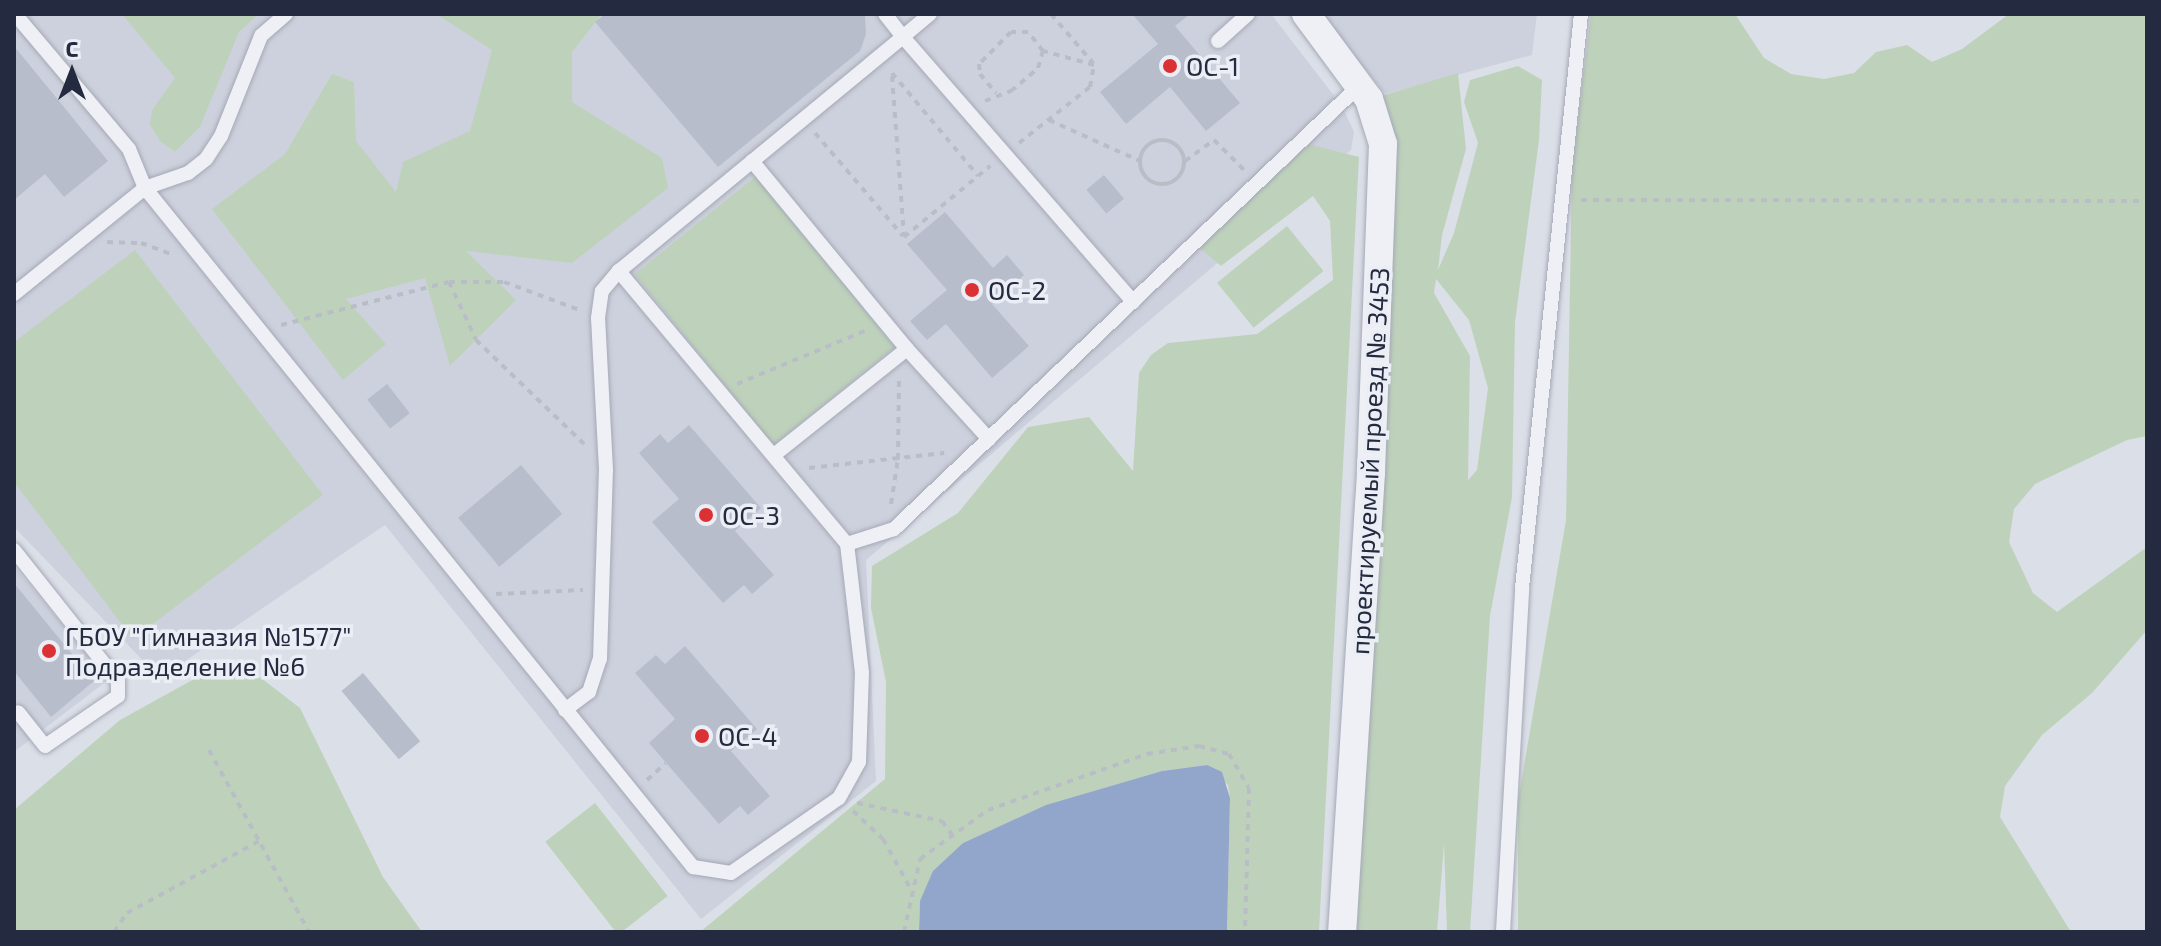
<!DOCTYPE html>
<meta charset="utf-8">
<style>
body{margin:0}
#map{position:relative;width:2161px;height:946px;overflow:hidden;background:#dbdfe8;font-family:"Exo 2",sans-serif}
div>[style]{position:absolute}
.built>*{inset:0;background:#cdd1dd}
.green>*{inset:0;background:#bed2bb;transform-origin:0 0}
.water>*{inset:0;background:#92a6cc}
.building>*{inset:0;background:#b8bdcb;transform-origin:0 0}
.path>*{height:4px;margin-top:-2px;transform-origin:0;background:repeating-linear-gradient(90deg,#b9bdc6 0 6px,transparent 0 12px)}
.path>.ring{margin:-2px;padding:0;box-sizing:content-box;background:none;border:4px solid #b9bdc6;border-radius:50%}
.roads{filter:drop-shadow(0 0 2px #a4a9b5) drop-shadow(0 0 2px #a4a9b5)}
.lane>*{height:14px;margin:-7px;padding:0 7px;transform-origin:7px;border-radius:7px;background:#eef0f6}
.street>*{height:28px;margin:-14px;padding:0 14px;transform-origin:14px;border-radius:14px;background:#eef0f6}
.dots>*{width:22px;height:22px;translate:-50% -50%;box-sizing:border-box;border:4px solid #ebeef5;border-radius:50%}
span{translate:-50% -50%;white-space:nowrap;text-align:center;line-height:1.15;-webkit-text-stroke:7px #ebeef5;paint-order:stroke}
.poi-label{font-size:26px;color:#242a3f}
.left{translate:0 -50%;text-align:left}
.street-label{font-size:26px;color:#242a3f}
.frame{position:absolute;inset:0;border:16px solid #242a3f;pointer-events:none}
.north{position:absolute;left:32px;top:32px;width:80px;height:80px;-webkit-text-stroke:6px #ebeef5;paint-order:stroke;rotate:0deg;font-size:22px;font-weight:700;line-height:32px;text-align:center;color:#242a3f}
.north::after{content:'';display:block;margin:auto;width:28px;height:36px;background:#242a3f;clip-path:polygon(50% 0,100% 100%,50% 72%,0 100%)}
</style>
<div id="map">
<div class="built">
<div style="clip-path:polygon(14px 14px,1271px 14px,1342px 106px,1354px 132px,1351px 150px,866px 560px,876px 781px,701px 919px,385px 525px,160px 678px,14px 527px)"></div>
<div style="clip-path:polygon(1318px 14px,1537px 14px,1532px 55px,1386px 94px)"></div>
<div style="clip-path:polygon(14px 566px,108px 680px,14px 752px)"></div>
</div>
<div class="green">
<div style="clip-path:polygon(122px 14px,259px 14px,239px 32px,200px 127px,175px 152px,160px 141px,150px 125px,152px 110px,175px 78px)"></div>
<div style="clip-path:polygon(436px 14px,602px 14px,572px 52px,572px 102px,662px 158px,668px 188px,572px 263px,466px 251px,516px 300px,450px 366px,425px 278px,346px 299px,386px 344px,343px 380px,212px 209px,285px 154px,332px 74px,354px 82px,356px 141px,396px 192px,403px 162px,470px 131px,492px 50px)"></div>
<div style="clip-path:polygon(1591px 14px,1735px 14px,1764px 58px,1791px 74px,1824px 79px,1854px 73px,1876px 52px,1907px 45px,1932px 62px,1962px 49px,2009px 14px,2147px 14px,2147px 436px,2127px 440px,2035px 484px,2014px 509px,2009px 542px,2033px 593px,2057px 612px,2147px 547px,2147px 630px,2092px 693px,2042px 735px,2005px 786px,2000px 817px,2071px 932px,1518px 932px,1518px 801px,1566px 520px,1572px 167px)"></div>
<div style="clip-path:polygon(evenodd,1518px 66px,1542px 80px,1539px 140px,1515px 322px,1512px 497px,1490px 616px,1470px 932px,1447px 932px,1444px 844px,1437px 932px,1350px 932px,1381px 96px,1458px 73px,1466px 149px,1442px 235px,1438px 270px,1454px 233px,1478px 143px,1464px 102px,1470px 80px,1518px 66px,1436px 279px,1469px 320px,1488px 388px,1477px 470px,1468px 480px,1470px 356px,1434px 293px,1436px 279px)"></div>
<div style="clip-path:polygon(1308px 144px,1359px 157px,1319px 932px,1227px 932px,1230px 798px,1228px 785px,1207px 765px,1162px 771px,1047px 805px,963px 843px,920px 901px,919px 932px,700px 932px,885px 779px,886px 682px,871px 608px,872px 566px,958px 513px,1028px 427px,1089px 417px,1133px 471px,1139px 373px,1151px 355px,1168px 343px,1257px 334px,1333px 280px,1330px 221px,1313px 196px,1221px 266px,1199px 247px)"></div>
<div style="left:756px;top:176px;width:220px;height:156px;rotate:51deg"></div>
<div style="left:1287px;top:226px;width:58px;height:90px;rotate:51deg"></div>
<div style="clip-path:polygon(135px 250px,323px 495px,133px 639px,14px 482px,14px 342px)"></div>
<div style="clip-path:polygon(214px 668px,261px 678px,300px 708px,383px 877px,422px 932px,14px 932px,14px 810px,120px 720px)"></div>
<div style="left:595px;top:803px;width:118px;height:63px;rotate:52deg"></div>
</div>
<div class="water">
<div style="clip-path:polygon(1207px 765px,1222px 772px,1230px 798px,1227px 932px,919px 932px,920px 901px,933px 871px,963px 843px,1046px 805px,1162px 771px)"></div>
</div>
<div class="building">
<div style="clip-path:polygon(605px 14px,865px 14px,866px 34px,860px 51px,718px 167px,595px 22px)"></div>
<div style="clip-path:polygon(1132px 14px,1190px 14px,1175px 26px,1240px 103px,1206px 131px,1170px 87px,1126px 124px,1100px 92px,1158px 44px)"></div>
<div style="clip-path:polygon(14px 46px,108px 161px,64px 197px,45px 174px,14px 200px)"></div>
<div style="left:1104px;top:175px;width:31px;height:23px;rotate:50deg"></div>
<div style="clip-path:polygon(945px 212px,993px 268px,1007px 255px,1024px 275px,992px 304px,1029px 346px,992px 378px,946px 324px,927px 340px,910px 321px,947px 290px,907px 244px)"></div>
<div style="left:387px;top:384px;width:37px;height:25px;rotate:52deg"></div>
<div style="clip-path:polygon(689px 425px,761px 508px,735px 531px,774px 575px,752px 594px,744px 585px,723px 603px,652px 522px,679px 499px,639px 453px,660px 434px,668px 443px)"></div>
<div style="left:521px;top:465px;width:64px;height:82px;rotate:50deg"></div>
<div style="clip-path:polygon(14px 583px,94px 681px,51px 717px,14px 671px)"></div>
<div style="clip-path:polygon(685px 646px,757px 729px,731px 751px,770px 796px,748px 815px,740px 806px,719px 824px,649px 743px,675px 719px,635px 673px,656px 655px,665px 664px)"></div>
<div style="left:363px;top:673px;width:89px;height:28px;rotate:50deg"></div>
</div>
<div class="path">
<div style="left:1051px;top:14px;width:65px;rotate:49.4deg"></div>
<div style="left:892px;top:73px;width:134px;rotate:50.1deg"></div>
<div style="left:978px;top:176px;width:16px;rotate:-40deg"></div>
<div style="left:892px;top:76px;width:161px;rotate:85.7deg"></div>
<div style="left:985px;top:101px;width:28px;rotate:-21deg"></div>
<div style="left:1011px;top:91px;width:35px;rotate:-40deg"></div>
<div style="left:1038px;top:68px;width:18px;rotate:-74deg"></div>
<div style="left:1043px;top:51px;width:24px;rotate:-128deg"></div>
<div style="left:1028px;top:32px;width:17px;rotate:180deg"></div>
<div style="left:1011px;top:32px;width:45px;rotate:135deg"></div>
<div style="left:979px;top:64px;width:10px;rotate:84deg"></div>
<div style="left:980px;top:74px;width:25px;rotate:50deg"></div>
<div style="left:1049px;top:120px;width:100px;rotate:24.3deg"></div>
<div style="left:815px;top:133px;width:135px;rotate:49.5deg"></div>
<div class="ring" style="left:1140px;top:140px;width:40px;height:40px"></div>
<div style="left:1019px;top:143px;width:90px;rotate:-38.3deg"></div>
<div style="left:1090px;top:87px;width:22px;rotate:-80deg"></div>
<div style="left:1094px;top:65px;width:53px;rotate:-164.6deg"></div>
<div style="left:1185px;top:161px;width:36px;rotate:-36deg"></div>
<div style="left:1214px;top:140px;width:42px;rotate:45deg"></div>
<div style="left:1581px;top:200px;width:566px;rotate:0.1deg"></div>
<div style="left:904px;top:237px;width:96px;rotate:-39.5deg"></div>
<div style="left:107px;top:242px;width:34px;rotate:2deg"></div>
<div style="left:141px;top:243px;width:33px;rotate:20deg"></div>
<div style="left:449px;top:282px;width:64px;rotate:65deg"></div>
<div style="left:476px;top:340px;width:150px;rotate:43.9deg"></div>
<div style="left:281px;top:325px;width:173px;rotate:-14.4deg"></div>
<div style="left:449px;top:282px;width:55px"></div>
<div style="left:504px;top:282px;width:83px;rotate:20.4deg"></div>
<div style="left:737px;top:384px;width:143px;rotate:-22.6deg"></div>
<div style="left:809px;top:468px;width:136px;rotate:-6.3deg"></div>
<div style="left:891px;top:504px;width:46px;rotate:-81.2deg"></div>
<div style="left:898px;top:459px;width:81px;rotate:-89.3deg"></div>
<div style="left:496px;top:594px;width:87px;rotate:-2.6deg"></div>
<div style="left:209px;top:750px;width:208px;rotate:61.2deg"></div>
<div style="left:647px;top:780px;width:25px;rotate:-42deg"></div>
<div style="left:857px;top:803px;width:87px;rotate:12deg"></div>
<div style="left:942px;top:821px;width:17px;rotate:54deg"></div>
<div style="left:853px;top:811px;width:41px;rotate:43deg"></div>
<div style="left:883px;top:839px;width:54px;rotate:61deg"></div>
<div style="left:114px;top:932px;width:23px;rotate:-56deg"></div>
<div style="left:127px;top:913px;width:150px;rotate:-28.6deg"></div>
<div style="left:904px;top:932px;width:75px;rotate:-77.6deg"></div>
<div style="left:920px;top:859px;width:84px;rotate:-35.8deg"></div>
<div style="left:988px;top:810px;width:169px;rotate:-19.4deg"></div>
<div style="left:1147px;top:754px;width:53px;rotate:-8.7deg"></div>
<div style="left:1199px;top:746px;width:31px;rotate:15deg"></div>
<div style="left:1229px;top:754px;width:39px;rotate:60deg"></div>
<div style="left:1249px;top:788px;width:144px;rotate:91.6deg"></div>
</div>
<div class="roads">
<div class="lane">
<div style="left:286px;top:14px;width:33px;rotate:139deg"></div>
<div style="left:261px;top:36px;width:108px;rotate:111.8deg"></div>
<div style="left:221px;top:136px;width:27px;rotate:123deg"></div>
<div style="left:206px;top:159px;width:23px;rotate:142deg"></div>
<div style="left:188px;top:173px;width:46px;rotate:160.8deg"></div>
<div style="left:145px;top:188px;width:873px;rotate:51.09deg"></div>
<div style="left:693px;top:867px;width:38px;rotate:9deg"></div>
<div style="left:731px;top:873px;width:131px;rotate:-34.8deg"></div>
<div style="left:839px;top:798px;width:41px;rotate:-60.9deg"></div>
<div style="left:859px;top:762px;width:89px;rotate:-88.1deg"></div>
<div style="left:862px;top:673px;width:130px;rotate:-96.6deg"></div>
<div style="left:847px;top:544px;width:356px;rotate:-129.9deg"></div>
<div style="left:619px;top:271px;width:368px;rotate:-39.5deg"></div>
<div style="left:903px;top:37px;width:29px;rotate:-128deg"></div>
<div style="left:930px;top:14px;width:35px;rotate:140deg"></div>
<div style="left:903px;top:37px;width:351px;rotate:49deg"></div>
<div style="left:1218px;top:41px;width:40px;rotate:-42deg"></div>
<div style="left:752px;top:161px;width:244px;rotate:50.5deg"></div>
<div style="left:14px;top:294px;width:169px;rotate:-39deg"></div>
<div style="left:145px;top:188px;width:42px;rotate:-112.3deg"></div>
<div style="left:129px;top:149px;width:177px;rotate:-130.2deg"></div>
<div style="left:774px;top:455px;width:170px;rotate:-38.6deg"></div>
<div style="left:907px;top:349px;width:122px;rotate:47.7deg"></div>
<div style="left:847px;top:544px;width:49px;rotate:-17.7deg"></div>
<div style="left:894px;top:529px;width:644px;rotate:-43.62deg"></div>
<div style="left:14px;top:550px;width:167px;rotate:51.6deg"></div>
<div style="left:118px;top:681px;width:15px;rotate:90deg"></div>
<div style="left:118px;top:696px;width:88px;rotate:145.6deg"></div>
<div style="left:45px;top:746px;width:43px;rotate:-128.5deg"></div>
<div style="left:565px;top:710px;width:30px;rotate:-37deg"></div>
<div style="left:589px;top:692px;width:35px;rotate:-72deg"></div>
<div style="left:600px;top:659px;width:189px;rotate:-88.2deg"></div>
<div style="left:606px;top:470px;width:152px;rotate:-93deg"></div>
<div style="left:598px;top:318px;width:27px;rotate:-82deg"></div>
<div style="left:602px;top:291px;width:26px;rotate:-50deg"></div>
<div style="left:1503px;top:932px;width:345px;rotate:-86.8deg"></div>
<div style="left:1522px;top:588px;width:577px;rotate:-84.13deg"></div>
</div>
<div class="street">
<div style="left:1306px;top:14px;width:106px;rotate:53.5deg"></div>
<div style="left:1369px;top:99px;width:47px;rotate:72.7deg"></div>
<div style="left:1383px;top:144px;width:329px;rotate:92.1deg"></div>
<div style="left:1371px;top:473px;width:460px;rotate:93.6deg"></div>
</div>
</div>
<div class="dots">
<div style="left:1170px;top:66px;background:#dc3134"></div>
<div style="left:972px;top:290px;background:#dc3134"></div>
<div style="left:706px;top:515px;background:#dc3134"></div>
<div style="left:49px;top:651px;background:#dc3134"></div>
<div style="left:702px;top:736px;background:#dc3134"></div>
</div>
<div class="poi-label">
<span class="left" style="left:1186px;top:66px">ОС-1</span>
<span class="left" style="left:988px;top:290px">ОС-2</span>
<span class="left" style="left:722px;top:515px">ОС-3</span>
<span class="left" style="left:65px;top:651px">ГБОУ "Гимназия №1577"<br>Подразделение №6</span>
<span class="left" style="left:718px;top:736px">ОС-4</span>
</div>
<div class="street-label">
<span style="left:1369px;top:461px;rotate:-87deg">проектируемый проезд № 3453</span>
</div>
<div class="frame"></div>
<div class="north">С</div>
</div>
